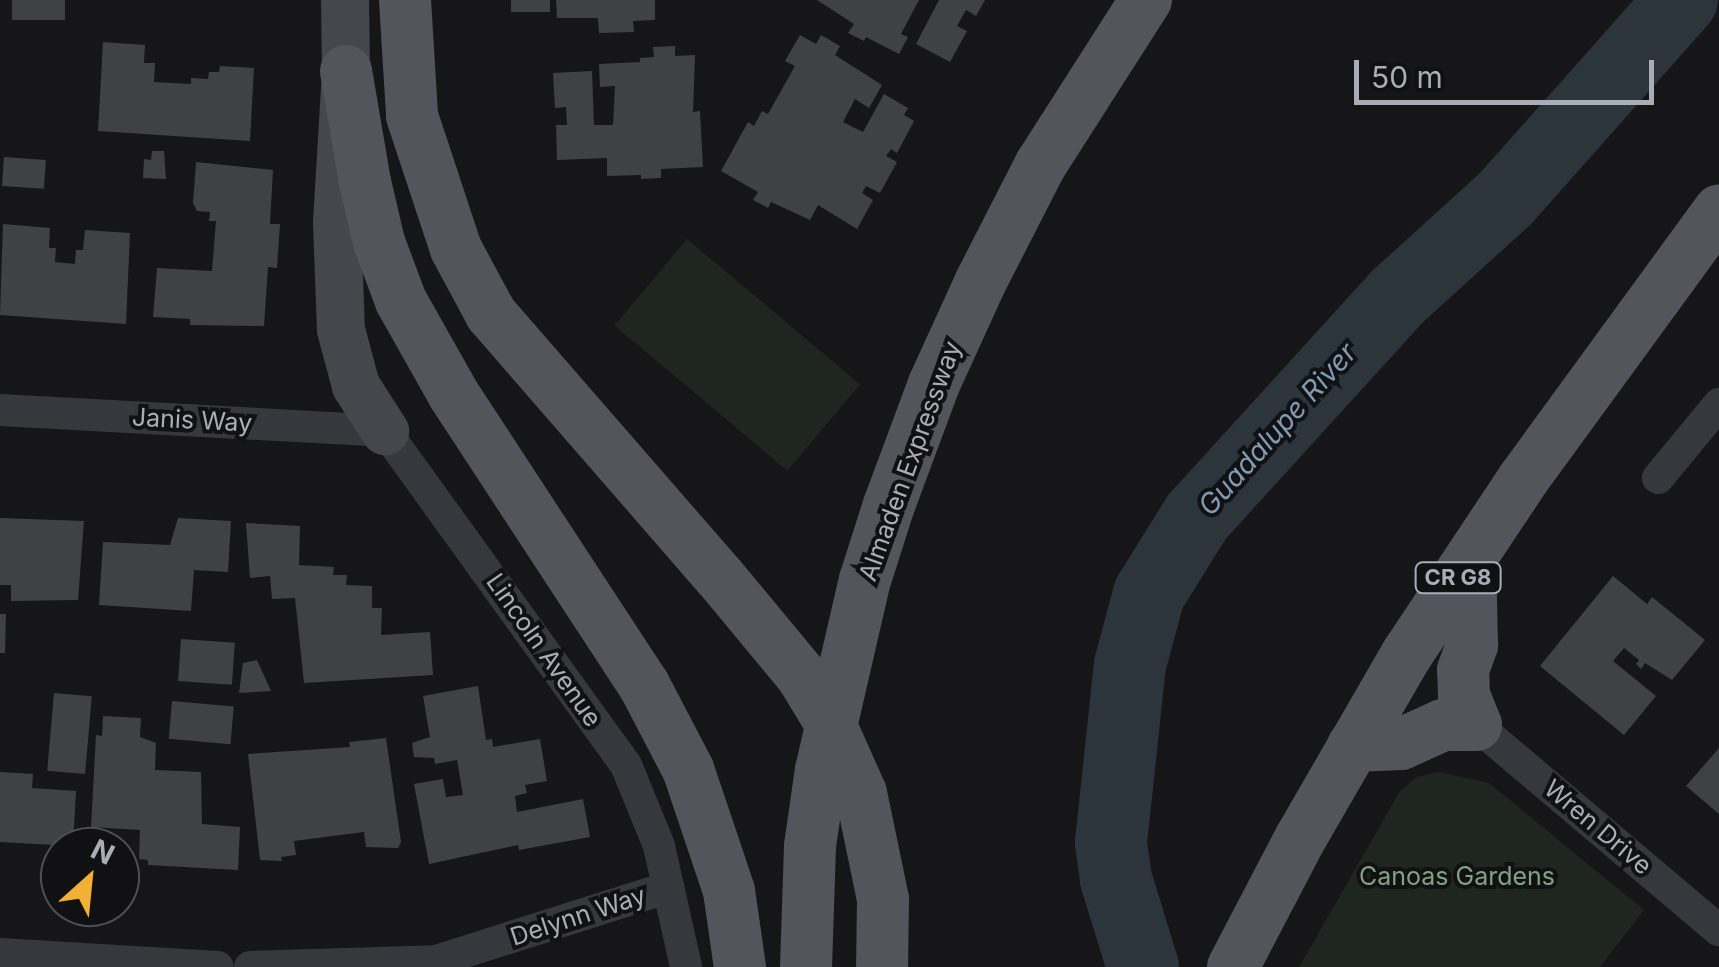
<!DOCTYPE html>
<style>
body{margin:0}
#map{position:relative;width:1719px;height:967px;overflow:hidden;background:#161618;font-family:Inter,sans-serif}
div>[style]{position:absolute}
.green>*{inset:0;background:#1e261f;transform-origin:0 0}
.river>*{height:72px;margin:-36px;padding:0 36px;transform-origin:36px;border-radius:36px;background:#2c353c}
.building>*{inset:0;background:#404145;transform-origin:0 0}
.minor>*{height:32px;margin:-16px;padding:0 16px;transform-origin:16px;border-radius:16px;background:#37383d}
.secondary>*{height:48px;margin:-24px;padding:0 24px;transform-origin:24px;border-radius:24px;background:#45474d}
.primary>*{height:52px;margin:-26px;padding:0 26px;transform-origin:26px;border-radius:26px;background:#53555c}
.primary-bridge>*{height:52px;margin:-26px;padding:0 26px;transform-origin:26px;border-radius:26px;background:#53555c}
span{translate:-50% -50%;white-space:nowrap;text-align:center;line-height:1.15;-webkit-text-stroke:8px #111113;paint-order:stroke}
.shield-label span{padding:2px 8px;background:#111113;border:2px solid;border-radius:8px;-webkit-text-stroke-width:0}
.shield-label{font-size:22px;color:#a8adb8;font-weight:700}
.street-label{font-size:25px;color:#a8adb8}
.park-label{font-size:25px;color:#7fa381}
.water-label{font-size:28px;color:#7f9bb3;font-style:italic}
.north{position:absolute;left:40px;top:827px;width:100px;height:100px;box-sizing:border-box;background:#111113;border:2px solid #4d4f55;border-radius:50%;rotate:27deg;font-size:28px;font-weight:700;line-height:40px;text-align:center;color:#a8adb8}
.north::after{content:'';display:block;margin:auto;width:35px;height:45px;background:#f2b134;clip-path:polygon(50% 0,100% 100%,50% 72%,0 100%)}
.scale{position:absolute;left:1354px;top:60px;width:300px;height:45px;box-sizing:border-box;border:5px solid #a8adb8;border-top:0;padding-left:12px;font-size:30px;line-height:35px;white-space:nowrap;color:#a8adb8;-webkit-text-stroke:8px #111113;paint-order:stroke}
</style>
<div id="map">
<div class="green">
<div style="left:687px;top:239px;width:226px;height:113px;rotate:40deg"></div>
<div style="clip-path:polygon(1439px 772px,1489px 783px,1644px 910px,1600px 967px,1299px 967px,1400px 791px,1417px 777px)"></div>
</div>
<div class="river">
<div style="left:1143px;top:967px;width:92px;rotate:-107.1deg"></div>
<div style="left:1116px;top:879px;width:37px;rotate:-98deg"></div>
<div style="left:1111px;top:842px;width:178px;rotate:-83.9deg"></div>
<div style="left:1130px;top:665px;width:73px;rotate:-75deg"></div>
<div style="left:1149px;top:594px;width:91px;rotate:-58.1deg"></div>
<div style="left:1197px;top:517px;width:297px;rotate:-47.7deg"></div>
<div style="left:1397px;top:297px;width:147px;rotate:-42.2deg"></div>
<div style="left:1506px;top:198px;width:265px;rotate:-48.4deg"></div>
</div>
<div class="building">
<div style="left:12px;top:0;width:53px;height:20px"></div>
<div style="left:511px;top:0;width:39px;height:12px"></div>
<div style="clip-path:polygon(556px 0,655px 0,655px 20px,633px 21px,634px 32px,599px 33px,598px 18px,557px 18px)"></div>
<div style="clip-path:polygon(817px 0,919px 0,901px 34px,908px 37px,899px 54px,866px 37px,864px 41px,848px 33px,854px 24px)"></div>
<div style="clip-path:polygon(939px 0,985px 0,976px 16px,966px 10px,957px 26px,967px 31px,950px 62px,916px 44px)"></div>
<div style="clip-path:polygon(800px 35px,816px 44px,821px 35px,840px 46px,835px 55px,882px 85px,869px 108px,855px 99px,843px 122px,863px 132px,884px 94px,908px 108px,904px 115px,914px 121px,897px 153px,891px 149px,886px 156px,897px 162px,880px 193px,866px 186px,862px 193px,873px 200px,857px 229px,818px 205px,810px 220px,771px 202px,768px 208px,753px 200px,758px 192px,721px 171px,748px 122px,754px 126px,762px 111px,768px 114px,795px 66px,785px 61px)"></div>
<div style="clip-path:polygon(103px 42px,145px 45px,144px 63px,155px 63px,154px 82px,191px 84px,191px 78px,208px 79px,209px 72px,219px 72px,220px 66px,254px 68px,250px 141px,98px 131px)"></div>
<div style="clip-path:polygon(675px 46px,675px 56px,695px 55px,693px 112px,700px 111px,703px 167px,661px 169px,661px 178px,641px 179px,641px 175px,607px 176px,607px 158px,557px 160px,556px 125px,567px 125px,566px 107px,555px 108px,553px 73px,592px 71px,594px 125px,613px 125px,615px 86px,600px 87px,599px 64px,640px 62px,640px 58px,654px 57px,653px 47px)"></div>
<div style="clip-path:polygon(152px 151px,164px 151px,166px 179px,143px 178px,144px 159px,151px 160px)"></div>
<div style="left:4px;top:157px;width:42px;height:29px;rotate:4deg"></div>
<div style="clip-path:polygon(196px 162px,273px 170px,270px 224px,280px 224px,277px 268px,268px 267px,264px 326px,190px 325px,190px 319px,153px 317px,157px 268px,212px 271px,216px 221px,209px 221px,210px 212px,197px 211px,193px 203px)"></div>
<div style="clip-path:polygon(3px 224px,50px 228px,49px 248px,56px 248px,55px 262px,75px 264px,76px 250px,83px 250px,85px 230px,130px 233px,126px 324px,0 315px)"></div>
<div style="clip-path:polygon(0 518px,84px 521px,78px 600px,11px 601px,11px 585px,0 585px)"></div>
<div style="clip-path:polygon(178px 518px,231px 521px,228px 572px,194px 570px,191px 611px,99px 605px,103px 542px,170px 545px)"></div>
<div style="clip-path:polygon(246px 523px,300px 526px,299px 565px,334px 567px,333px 575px,347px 575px,346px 585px,372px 586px,372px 608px,382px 608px,381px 635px,430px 632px,433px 675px,304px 683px,295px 598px,272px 599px,270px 576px,250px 578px)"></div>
<div style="clip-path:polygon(1613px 576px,1647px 604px,1652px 597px,1705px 640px,1672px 680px,1645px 663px,1641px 669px,1636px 664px,1639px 660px,1624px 648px,1613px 661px,1656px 696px,1624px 735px,1540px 666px)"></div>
<div style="clip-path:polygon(0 614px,6px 614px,5px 653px,0 653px)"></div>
<div style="left:181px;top:639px;width:54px;height:42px;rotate:4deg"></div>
<div style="clip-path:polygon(257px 660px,271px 691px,239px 693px,243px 663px)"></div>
<div style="clip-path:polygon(478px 686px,486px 740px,492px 739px,493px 747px,540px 739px,547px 781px,525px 785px,527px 793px,515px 796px,517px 812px,583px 799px,590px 837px,519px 850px,518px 845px,429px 864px,414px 784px,443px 779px,446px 797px,463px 795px,457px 760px,435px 764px,434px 758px,414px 757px,412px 743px,430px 737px,423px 696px)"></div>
<div style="left:54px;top:693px;width:38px;height:78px;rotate:5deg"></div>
<div style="left:172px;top:701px;width:62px;height:38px;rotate:5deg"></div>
<div style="clip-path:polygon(103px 716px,141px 718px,140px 737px,156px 743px,155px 770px,201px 772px,202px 824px,240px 827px,238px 870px,148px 865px,148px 860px,139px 859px,140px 830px,91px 827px,96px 735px,102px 736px)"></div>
<div style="clip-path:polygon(386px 738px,401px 842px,398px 848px,366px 847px,364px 832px,294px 841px,296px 855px,281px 857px,282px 861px,260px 860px,248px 754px,350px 747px,349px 742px)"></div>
<div style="clip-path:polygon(1719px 748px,1719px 814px,1686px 786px)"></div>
<div style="clip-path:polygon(0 772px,33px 774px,32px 788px,76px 791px,73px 846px,0 842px)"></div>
</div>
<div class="minor">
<div style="left:0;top:410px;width:386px;rotate:3.1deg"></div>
<div style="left:385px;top:431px;width:412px;rotate:54.2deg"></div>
<div style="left:626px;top:765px;width:87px;rotate:67.8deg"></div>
<div style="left:659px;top:846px;width:124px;rotate:77.4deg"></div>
<div style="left:1658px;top:478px;width:96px;rotate:-50.5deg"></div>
<div style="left:1476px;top:725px;width:318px;rotate:40.2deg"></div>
<div style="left:0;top:954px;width:218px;rotate:3.4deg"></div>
<div style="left:250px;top:967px;width:186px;rotate:-1.8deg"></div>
<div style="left:436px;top:961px;width:244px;rotate:-17.6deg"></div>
</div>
<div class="secondary">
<div style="left:345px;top:0;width:71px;rotate:89.2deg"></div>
<div style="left:346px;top:71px;width:151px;rotate:93.4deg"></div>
<div style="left:337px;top:222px;width:108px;rotate:87.9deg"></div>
<div style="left:341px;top:330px;width:58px;rotate:75deg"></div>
<div style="left:356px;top:386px;width:54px;rotate:57.2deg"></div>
</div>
<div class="primary">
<div style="left:405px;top:0;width:116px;rotate:86.5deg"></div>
<div style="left:412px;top:116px;width:140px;rotate:71.7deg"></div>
<div style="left:456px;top:249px;width:74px;rotate:61.7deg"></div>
<div style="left:491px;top:314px;width:347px;rotate:49deg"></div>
<div style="left:346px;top:71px;width:113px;rotate:80.3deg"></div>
<div style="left:365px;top:182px;width:62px;rotate:76.9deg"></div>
<div style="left:379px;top:242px;width:63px;rotate:69.6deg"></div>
<div style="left:401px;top:301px;width:108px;rotate:60.6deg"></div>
<div style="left:454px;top:395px;width:347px;rotate:56.8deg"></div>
<div style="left:644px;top:685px;width:95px;rotate:62.4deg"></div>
<div style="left:688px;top:769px;width:129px;rotate:71.4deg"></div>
<div style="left:729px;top:891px;width:77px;rotate:81.8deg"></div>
<div style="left:1353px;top:746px;width:48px;rotate:-2.4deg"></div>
<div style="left:1401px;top:744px;width:46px;rotate:-24.3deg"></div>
<div style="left:1443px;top:725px;width:33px"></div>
<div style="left:1476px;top:725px;width:32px;rotate:-112deg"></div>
<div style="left:1464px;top:695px;width:25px;rotate:-92deg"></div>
<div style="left:1463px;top:670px;width:27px;rotate:-70deg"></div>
<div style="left:1472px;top:645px;width:85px;rotate:-91.3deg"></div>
<div style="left:806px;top:967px;width:121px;rotate:-88.1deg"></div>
<div style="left:810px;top:846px;width:77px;rotate:-81.8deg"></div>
<div style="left:821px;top:770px;width:195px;rotate:-77deg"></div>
<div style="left:865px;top:580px;width:79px;rotate:-72.3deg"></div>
<div style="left:889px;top:505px;width:129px;rotate:-69.6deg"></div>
<div style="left:934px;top:384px;width:113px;rotate:-65.5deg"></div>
<div style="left:981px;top:281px;width:131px;rotate:-62.9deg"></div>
<div style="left:1041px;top:164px;width:195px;rotate:-57.4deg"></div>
<div style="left:1233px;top:967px;width:144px;rotate:-62.4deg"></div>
<div style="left:1300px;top:839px;width:214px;rotate:-60deg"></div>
<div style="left:1407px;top:654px;width:211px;rotate:-56.4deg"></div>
<div style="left:1524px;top:478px;width:331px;rotate:-53.9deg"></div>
</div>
<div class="primary-bridge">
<div style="left:719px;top:576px;width:130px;rotate:50.3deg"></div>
<div style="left:802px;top:676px;width:50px;rotate:58.8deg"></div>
<div style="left:828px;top:719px;width:81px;rotate:66deg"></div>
<div style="left:861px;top:793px;width:108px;rotate:78.3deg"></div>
<div style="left:883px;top:899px;width:68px;rotate:90.8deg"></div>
</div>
<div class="shield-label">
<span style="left:1458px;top:578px">CR G8</span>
</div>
<div class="street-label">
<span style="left:192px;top:420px;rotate:3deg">Janis Way</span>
<span style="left:910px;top:461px;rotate:-70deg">Almaden Expressway</span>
<span style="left:544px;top:650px;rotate:55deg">Lincoln Avenue</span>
<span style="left:1598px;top:827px;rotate:40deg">Wren Drive</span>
<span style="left:578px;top:916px;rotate:-18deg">Delynn Way</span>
</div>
<div class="park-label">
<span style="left:1457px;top:876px">Canoas Gardens</span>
</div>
<div class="water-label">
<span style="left:1277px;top:429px;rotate:-48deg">Guadalupe River</span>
</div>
<div class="north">N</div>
<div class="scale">50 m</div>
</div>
